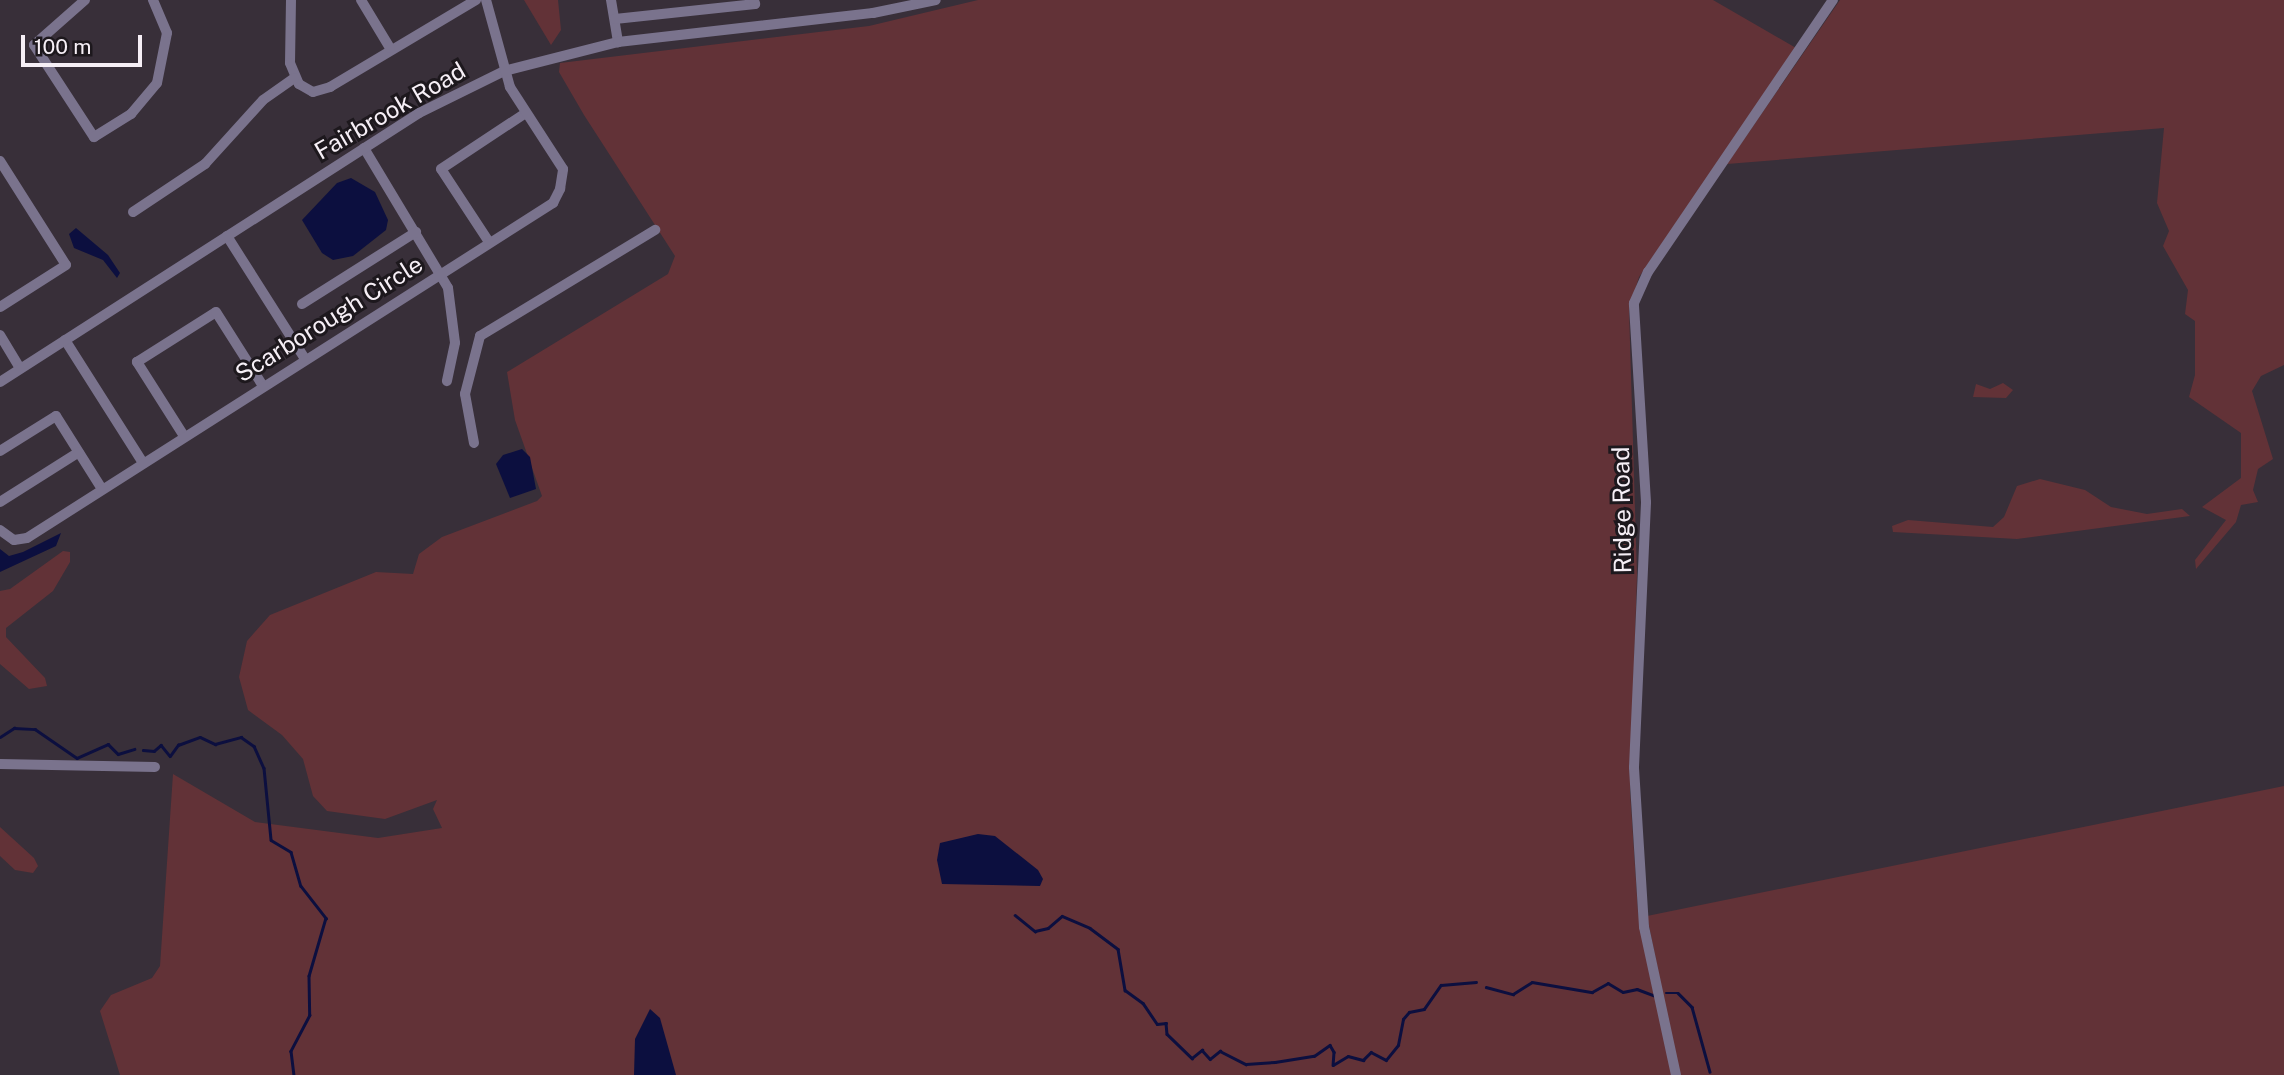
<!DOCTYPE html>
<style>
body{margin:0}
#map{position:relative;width:2284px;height:1075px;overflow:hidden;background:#382f39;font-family:"Public Sans",sans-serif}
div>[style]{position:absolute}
.green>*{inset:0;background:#623237}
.water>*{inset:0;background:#0c0f3f}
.stream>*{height:2.5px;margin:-1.25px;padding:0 1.25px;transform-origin:1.25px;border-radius:1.25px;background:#0c0f3f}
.minor>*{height:10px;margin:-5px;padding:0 5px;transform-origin:5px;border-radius:5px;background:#7a738d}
span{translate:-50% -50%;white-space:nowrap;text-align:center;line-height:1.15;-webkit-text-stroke:6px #1d181d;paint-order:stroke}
.street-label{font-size:24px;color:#f6eff6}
.scale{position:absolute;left:21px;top:35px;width:121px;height:32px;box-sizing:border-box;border:4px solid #f6eff6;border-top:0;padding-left:9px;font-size:21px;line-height:24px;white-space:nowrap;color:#f6eff6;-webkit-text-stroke:5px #1d181d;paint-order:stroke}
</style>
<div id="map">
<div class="green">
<div style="clip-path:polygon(524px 0,558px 0,561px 30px,551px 45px)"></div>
<div style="clip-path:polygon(978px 0,1713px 0,1796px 48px,1639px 277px,1629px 309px,1637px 575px,1630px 791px,1638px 912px,1672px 1075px,120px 1075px,100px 1011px,111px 995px,152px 978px,160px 966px,173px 774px,255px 822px,378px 838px,442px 828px,433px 809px,437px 800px,385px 819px,327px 811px,313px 796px,303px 759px,282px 735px,248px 710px,239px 677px,247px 641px,270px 615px,376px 572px,413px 574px,419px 554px,442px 537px,537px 501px,542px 496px,515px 420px,507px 372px,668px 274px,675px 256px,584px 115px,559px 72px,560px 63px,869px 26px)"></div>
<div style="clip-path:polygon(1840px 0,2284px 0,2284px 365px,2261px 376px,2252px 391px,2273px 459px,2258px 469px,2253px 490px,2258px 502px,2241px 505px,2236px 522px,2196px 569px,2195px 560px,2226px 520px,2202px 507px,2241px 478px,2241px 433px,2189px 397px,2195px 375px,2195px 321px,2185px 314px,2188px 290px,2163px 246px,2169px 231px,2157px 203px,2164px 128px,1727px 164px)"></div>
<div style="clip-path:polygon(2003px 383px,2013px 390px,2006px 398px,1973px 397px,1976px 384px,1990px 389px)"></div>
<div style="clip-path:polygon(2040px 479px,2085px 490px,2111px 507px,2147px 514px,2182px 509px,2190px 516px,2017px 539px,1893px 532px,1892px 526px,1908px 520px,1993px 527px,2004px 517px,2017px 486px)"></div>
<div style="clip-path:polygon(63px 551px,70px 552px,70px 562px,53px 591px,6px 628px,6px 637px,45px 678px,47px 686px,29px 689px,0 664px,0 591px,10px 589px)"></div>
<div style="clip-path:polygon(2284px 786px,2284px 1075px,1679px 1075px,1647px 916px)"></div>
<div style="clip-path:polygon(0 827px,34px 858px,38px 866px,33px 873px,15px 870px,0 856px)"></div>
</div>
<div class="water">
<div style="clip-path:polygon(351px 178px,375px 192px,388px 220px,386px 230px,353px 256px,333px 260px,322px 253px,302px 220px,337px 183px)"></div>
<div style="clip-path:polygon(76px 228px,108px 255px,120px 273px,117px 278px,103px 260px,74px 248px,69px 234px)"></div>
<div style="clip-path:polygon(522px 449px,530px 457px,536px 489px,510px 498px,496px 464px,503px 455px)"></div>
<div style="clip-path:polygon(61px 533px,56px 546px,0 572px,0 549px,9px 556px,23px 552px)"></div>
<div style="clip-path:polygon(978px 834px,995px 836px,1038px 870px,1043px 879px,1040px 886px,942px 884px,937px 860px,940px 843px)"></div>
<div style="clip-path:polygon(650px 1009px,660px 1018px,676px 1075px,634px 1075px,635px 1039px)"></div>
</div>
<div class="stream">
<div style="left:0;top:737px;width:17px;rotate:-33deg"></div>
<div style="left:14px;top:728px;width:21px;rotate:3deg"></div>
<div style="left:35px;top:729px;width:51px;rotate:34.6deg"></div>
<div style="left:77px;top:758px;width:34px;rotate:-24deg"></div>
<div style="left:108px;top:744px;width:14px;rotate:45deg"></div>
<div style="left:118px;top:754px;width:17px;rotate:-17deg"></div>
<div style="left:143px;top:750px;width:11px;rotate:5deg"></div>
<div style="left:154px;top:751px;width:9px;rotate:-41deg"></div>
<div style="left:161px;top:745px;width:14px;rotate:51deg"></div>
<div style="left:170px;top:756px;width:14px;rotate:-54deg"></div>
<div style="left:178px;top:745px;width:23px;rotate:-20deg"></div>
<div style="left:200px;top:737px;width:17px;rotate:25deg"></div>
<div style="left:215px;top:744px;width:27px;rotate:-15deg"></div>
<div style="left:241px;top:737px;width:16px;rotate:35deg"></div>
<div style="left:254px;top:746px;width:24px;rotate:66deg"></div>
<div style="left:264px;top:768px;width:72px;rotate:84.4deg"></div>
<div style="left:271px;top:840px;width:23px;rotate:31deg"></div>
<div style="left:291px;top:852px;width:35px;rotate:74deg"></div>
<div style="left:301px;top:886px;width:41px;rotate:52deg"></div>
<div style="left:326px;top:918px;width:60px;rotate:106.3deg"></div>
<div style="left:309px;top:976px;width:39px;rotate:89deg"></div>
<div style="left:310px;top:1015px;width:41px;rotate:117.8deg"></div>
<div style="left:291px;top:1051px;width:24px;rotate:83deg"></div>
<div style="left:1015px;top:915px;width:26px;rotate:39deg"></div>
<div style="left:1035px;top:931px;width:13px;rotate:-13deg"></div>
<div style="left:1048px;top:928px;width:18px;rotate:-41deg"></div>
<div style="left:1062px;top:916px;width:30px;rotate:23deg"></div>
<div style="left:1090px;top:928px;width:35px;rotate:37deg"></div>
<div style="left:1118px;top:949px;width:42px;rotate:80.3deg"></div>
<div style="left:1125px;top:990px;width:22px;rotate:36deg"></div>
<div style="left:1143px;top:1003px;width:25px;rotate:56deg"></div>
<div style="left:1157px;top:1024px;width:9px;rotate:-6deg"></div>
<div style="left:1166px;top:1023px;width:11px;rotate:85deg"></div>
<div style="left:1167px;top:1034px;width:35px;rotate:44deg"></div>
<div style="left:1192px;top:1058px;width:13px;rotate:-39deg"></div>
<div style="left:1202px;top:1050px;width:12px;rotate:48deg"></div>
<div style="left:1210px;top:1059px;width:13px;rotate:-39deg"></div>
<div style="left:1220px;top:1051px;width:29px;rotate:27deg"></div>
<div style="left:1246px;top:1064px;width:29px;rotate:-4deg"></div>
<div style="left:1275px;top:1062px;width:39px;rotate:-9deg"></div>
<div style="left:1314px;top:1056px;width:19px;rotate:-35deg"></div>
<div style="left:1330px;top:1045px;width:8px;rotate:60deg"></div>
<div style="left:1334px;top:1052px;width:13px;rotate:94deg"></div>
<div style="left:1333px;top:1065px;width:17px;rotate:-31deg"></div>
<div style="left:1348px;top:1056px;width:16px;rotate:15deg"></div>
<div style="left:1363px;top:1060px;width:11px;rotate:-45deg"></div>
<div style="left:1371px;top:1052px;width:17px;rotate:28deg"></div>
<div style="left:1386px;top:1060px;width:19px;rotate:-51deg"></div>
<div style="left:1398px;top:1045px;width:26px;rotate:-79deg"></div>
<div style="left:1403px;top:1019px;width:9px;rotate:-49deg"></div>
<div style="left:1409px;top:1012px;width:15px;rotate:-11deg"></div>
<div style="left:1424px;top:1009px;width:29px;rotate:-55deg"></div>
<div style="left:1441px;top:985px;width:35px;rotate:-5deg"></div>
<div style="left:1486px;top:987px;width:28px;rotate:15deg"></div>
<div style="left:1513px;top:994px;width:22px;rotate:-32deg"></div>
<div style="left:1532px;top:982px;width:61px;rotate:9.5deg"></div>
<div style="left:1592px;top:992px;width:18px;rotate:-29deg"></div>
<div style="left:1608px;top:983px;width:17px;rotate:31deg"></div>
<div style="left:1623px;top:992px;width:14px;rotate:-12deg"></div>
<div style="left:1637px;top:989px;width:19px;rotate:21deg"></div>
<div style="left:1666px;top:993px;width:12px"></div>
<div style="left:1678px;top:993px;width:20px;rotate:45deg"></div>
<div style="left:1692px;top:1007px;width:67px;rotate:74.5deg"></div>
</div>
<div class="minor">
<div style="left:85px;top:0;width:68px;rotate:138.6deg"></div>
<div style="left:34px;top:45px;width:110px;rotate:56.9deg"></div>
<div style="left:94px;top:137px;width:44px;rotate:-31.9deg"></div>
<div style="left:131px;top:114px;width:40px;rotate:-50deg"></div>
<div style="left:157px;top:83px;width:51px;rotate:-78.7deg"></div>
<div style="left:167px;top:33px;width:36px;rotate:-113deg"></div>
<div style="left:291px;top:0;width:63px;rotate:90.9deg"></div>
<div style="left:290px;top:63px;width:23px;rotate:67deg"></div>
<div style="left:299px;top:84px;width:16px;rotate:30deg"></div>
<div style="left:313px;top:92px;width:18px;rotate:-16deg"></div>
<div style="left:330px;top:87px;width:170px;rotate:-30.8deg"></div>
<div style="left:361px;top:0;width:56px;rotate:58.9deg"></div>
<div style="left:611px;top:0;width:43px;rotate:80.5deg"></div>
<div style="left:615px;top:19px;width:141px;rotate:-6.1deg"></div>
<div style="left:755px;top:4px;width:4px;rotate:-104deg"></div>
<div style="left:364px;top:148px;width:163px;rotate:59deg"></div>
<div style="left:448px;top:288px;width:55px;rotate:82.7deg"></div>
<div style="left:455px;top:343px;width:39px;rotate:102deg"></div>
<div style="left:0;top:161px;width:123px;rotate:57.6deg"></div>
<div style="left:66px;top:265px;width:78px;rotate:147.5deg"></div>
<div style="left:133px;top:212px;width:87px;rotate:-33.7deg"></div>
<div style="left:205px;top:164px;width:86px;rotate:-47.8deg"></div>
<div style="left:263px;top:100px;width:38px;rotate:-35deg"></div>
<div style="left:227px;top:236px;width:146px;rotate:57.6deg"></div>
<div style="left:489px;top:242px;width:87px;rotate:-123.3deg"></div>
<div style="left:441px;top:169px;width:100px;rotate:-33.5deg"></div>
<div style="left:302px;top:304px;width:135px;rotate:-32.3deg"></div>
<div style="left:0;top:335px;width:39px;rotate:59deg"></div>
<div style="left:65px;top:340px;width:146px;rotate:57.6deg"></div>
<div style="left:0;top:382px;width:498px;rotate:-32.7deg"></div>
<div style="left:419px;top:113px;width:95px;rotate:-26.3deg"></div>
<div style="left:504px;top:71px;width:118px;rotate:-14.3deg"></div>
<div style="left:618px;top:42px;width:257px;rotate:-6.5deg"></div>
<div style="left:873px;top:13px;width:64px;rotate:-11.7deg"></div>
<div style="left:184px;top:436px;width:88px;rotate:-122.4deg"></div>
<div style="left:137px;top:362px;width:93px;rotate:-32.3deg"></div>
<div style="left:216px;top:312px;width:88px;rotate:57.6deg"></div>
<div style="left:474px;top:443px;width:50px;rotate:-100.4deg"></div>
<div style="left:465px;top:394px;width:60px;rotate:-75.5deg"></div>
<div style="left:480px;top:336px;width:205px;rotate:-31.2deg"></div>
<div style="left:0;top:451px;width:66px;rotate:-32deg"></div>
<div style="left:56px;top:416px;width:86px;rotate:57.8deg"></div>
<div style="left:0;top:502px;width:93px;rotate:-32.3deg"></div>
<div style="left:0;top:530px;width:17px;rotate:36deg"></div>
<div style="left:14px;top:540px;width:13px;rotate:-9deg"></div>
<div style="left:27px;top:538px;width:624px;rotate:-32.49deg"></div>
<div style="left:553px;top:203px;width:16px;rotate:-63deg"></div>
<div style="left:560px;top:189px;width:20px;rotate:-81deg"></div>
<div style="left:563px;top:169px;width:98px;rotate:-122.9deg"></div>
<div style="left:510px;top:87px;width:90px;rotate:-105.4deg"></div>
<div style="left:0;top:764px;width:155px;rotate:1.1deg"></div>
<div style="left:1676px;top:1075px;width:151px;rotate:-102.2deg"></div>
<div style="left:1644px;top:927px;width:160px;rotate:-93.6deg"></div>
<div style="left:1634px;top:767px;width:265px;rotate:-87.4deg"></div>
<div style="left:1646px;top:502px;width:199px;rotate:-93.5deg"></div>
<div style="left:1634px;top:303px;width:34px;rotate:-66deg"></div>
<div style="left:1648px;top:272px;width:329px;rotate:-55.8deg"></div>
</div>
<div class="street-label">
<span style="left:390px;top:111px;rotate:-30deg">Fairbrook Road</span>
<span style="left:329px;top:319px;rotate:-32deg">Scarborough Circle</span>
<span style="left:1622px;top:510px;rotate:-91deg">Ridge Road</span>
</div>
<div class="scale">100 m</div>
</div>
